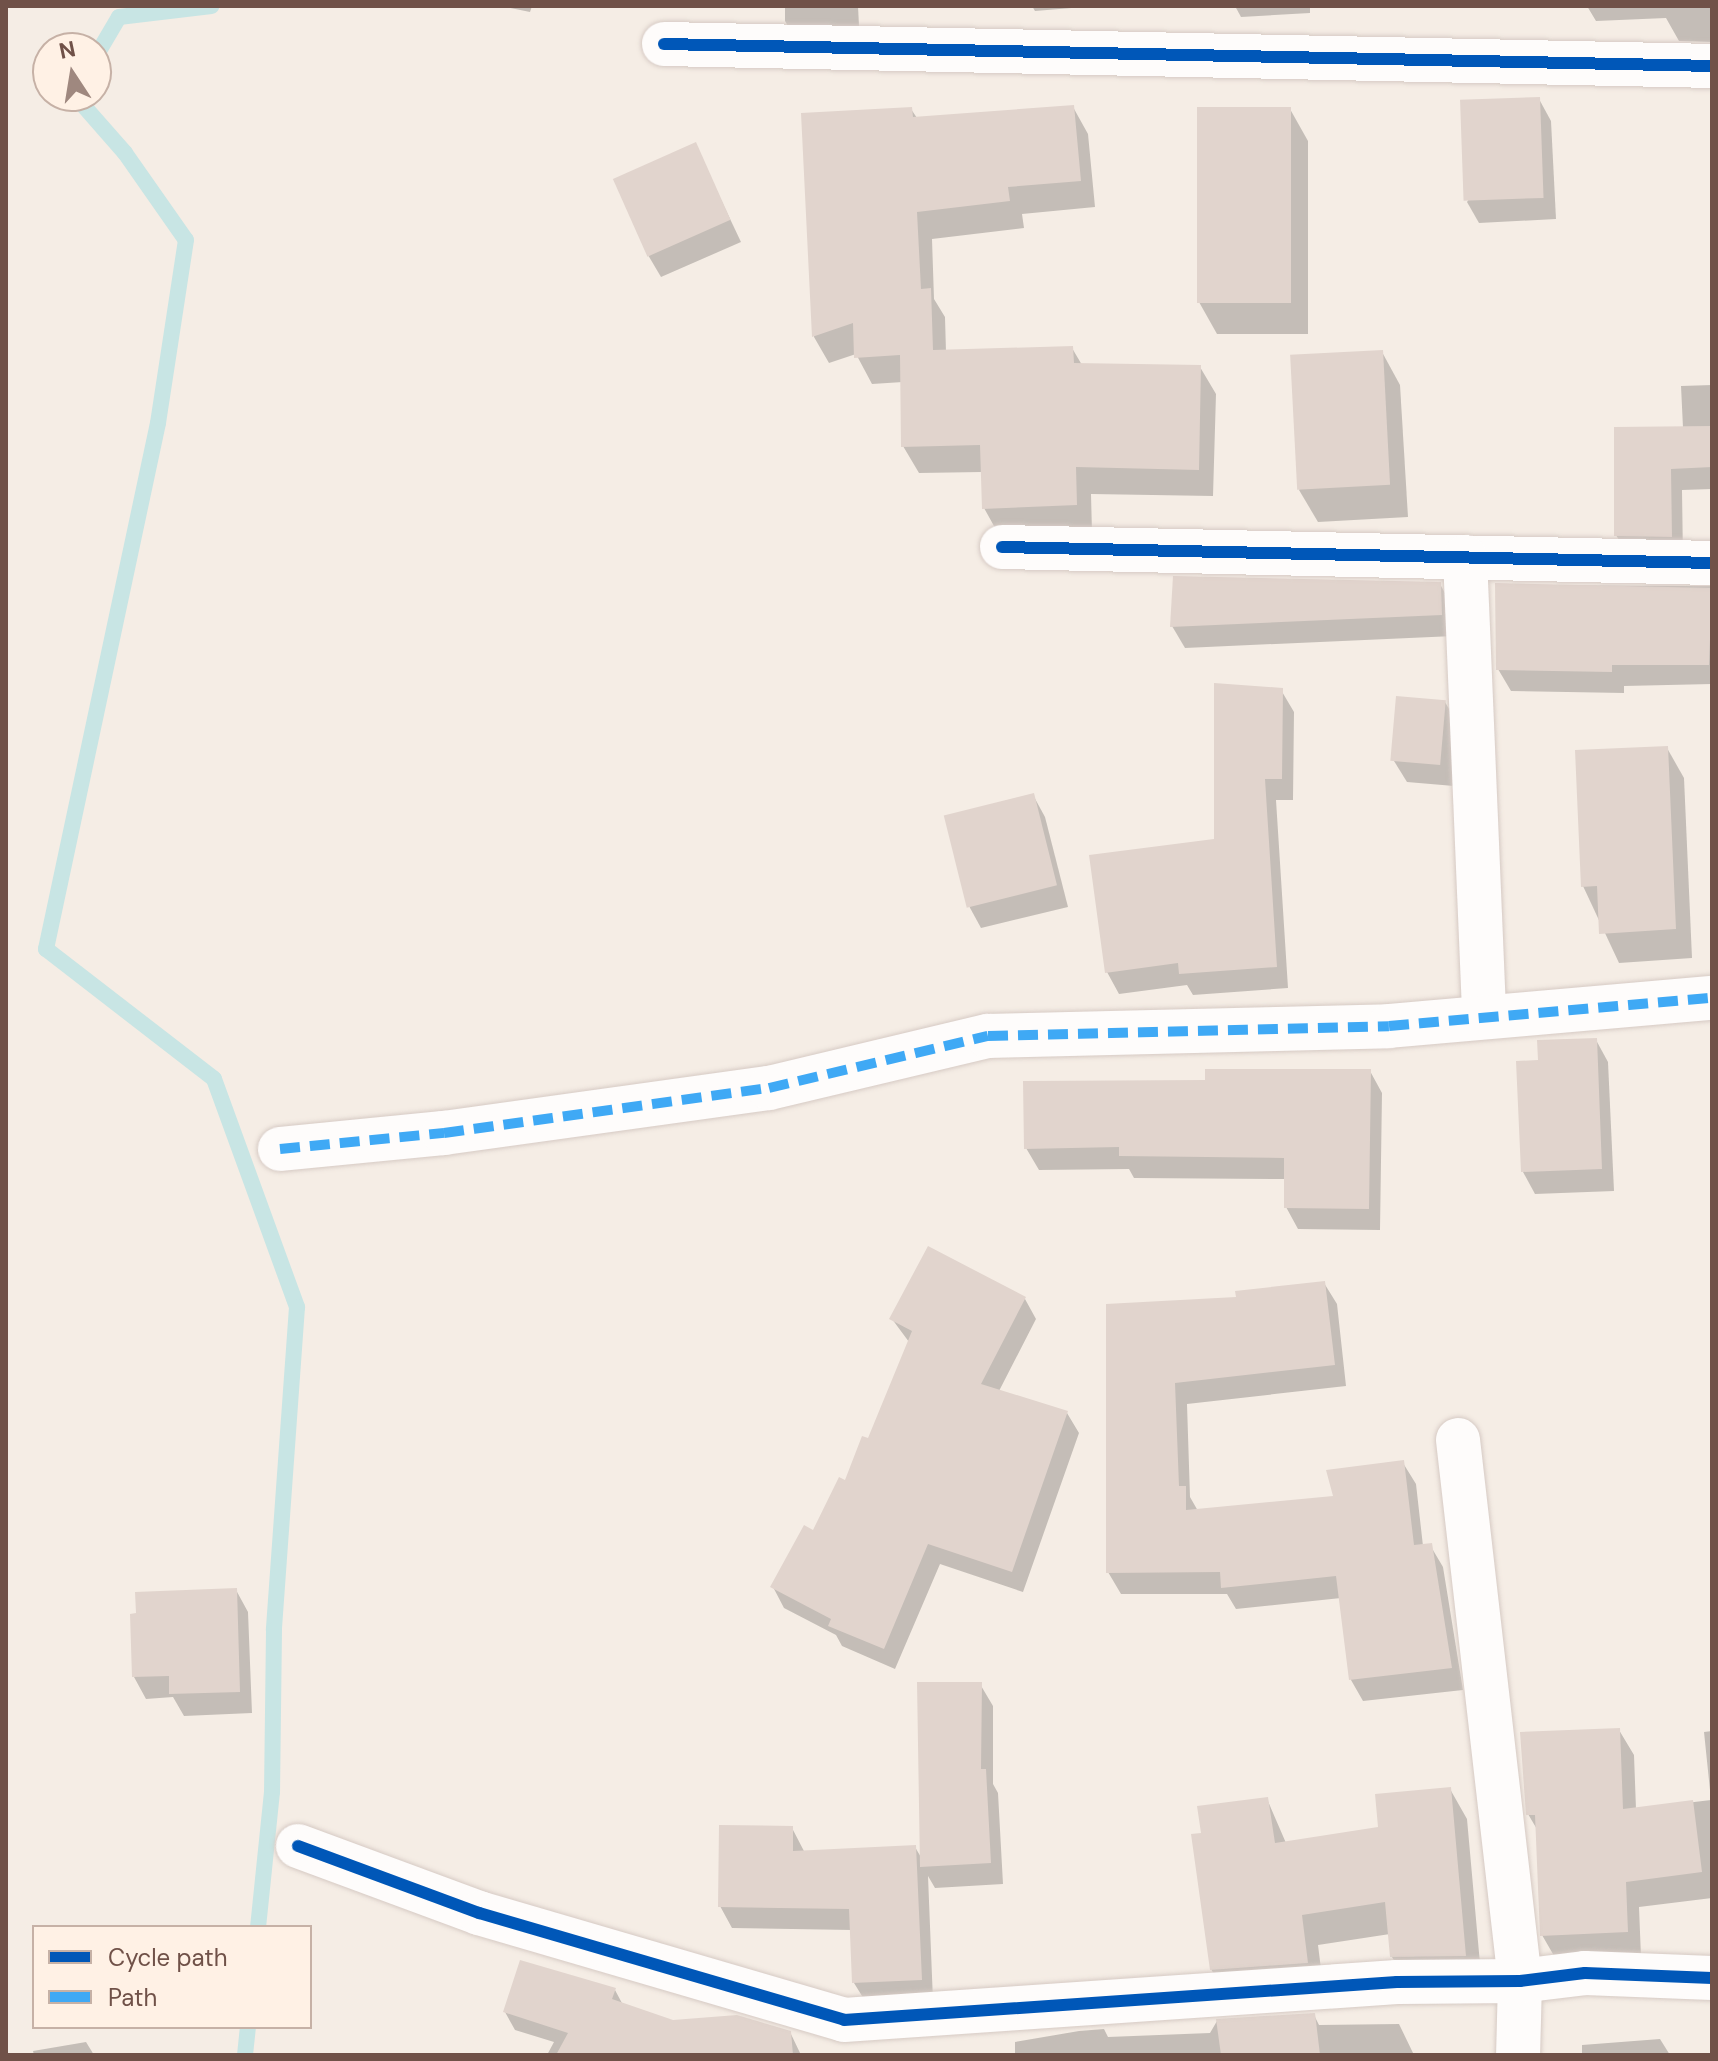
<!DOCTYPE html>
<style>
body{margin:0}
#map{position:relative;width:1718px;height:2061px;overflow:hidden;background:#f5ede5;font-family:"DM Sans",sans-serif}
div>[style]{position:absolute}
.shadow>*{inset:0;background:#0003}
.stream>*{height:16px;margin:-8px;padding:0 8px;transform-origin:8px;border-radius:8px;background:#c8e5e4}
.building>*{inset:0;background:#e1d4cd;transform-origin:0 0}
.roads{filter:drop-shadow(0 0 2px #d6cac4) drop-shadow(0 0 2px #d6cac4)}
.minor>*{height:44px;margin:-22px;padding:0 22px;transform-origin:22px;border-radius:22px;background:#fefcfb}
.quiet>*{height:10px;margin-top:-5px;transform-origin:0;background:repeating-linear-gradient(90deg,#3fa9f5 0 20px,transparent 0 30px)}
.cycleway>*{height:12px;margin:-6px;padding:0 6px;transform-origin:6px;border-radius:6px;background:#0057b8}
span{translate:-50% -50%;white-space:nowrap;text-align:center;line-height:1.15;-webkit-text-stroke:8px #fff1e5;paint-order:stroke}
.frame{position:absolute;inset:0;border:8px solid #705148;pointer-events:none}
.legend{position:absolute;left:32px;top:1925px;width:280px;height:104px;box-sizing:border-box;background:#fff1e5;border:2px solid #c6b1a6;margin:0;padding:10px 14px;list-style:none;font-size:24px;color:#705148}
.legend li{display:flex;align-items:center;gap:16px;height:40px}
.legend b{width:40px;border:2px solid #c6b1a6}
.north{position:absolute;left:32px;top:32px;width:80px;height:80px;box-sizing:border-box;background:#fff1e5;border:2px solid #c6b1a6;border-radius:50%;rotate:348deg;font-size:22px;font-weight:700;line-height:32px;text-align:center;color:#705148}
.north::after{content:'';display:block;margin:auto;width:28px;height:36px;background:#9f887f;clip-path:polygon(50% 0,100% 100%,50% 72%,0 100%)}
</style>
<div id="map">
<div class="shadow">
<div style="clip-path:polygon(500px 6px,532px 6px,530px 12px)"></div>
<div style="clip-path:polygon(785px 6px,858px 6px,860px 46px,799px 45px,785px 21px)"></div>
<div style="clip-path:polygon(1032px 6px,1096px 6px,1035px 11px)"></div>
<div style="clip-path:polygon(1235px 6px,1310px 6px,1310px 13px,1241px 17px)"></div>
<div style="clip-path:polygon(1587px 6px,1712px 6px,1712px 42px,1679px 41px,1666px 18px,1596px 21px)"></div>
<div style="clip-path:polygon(1539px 99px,1551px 121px,1556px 219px,1479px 223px,1467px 202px)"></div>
<div style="clip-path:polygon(1073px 107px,1088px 134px,1095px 207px,1022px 214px,1024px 228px,932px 239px,934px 299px,945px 317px,946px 352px,1072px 348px,1082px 365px,1200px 367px,1216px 394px,1213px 496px,1091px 494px,1092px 532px,999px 535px,984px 508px,982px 472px,919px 473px,903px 446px,903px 382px,872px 384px,856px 354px,829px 363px,814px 337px,803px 115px,911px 109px,917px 118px)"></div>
<div style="clip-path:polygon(1290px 109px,1308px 141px,1308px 334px,1217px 334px,1199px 302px)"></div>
<div style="clip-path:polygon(695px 145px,741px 242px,661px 277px,648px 255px)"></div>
<div style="clip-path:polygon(1382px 352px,1400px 385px,1408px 517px,1318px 522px,1299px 490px)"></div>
<div style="clip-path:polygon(1712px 385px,1712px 489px,1682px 490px,1683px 558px,1629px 557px,1616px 535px,1683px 428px,1681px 386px)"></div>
<div style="clip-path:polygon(1440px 584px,1452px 606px,1454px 636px,1185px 648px,1172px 626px)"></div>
<div style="clip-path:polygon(1497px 585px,1712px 586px,1712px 684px,1624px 686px,1624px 693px,1511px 691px,1498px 669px)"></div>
<div style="clip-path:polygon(1281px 690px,1294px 712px,1293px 800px,1276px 800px,1288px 988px,1193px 995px,1187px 985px,1119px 994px,1107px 972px,1216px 841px)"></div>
<div style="clip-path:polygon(1445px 702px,1457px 723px,1454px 786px,1407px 782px,1394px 761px)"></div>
<div style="clip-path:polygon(1667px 748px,1684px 778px,1692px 958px,1619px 963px,1583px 886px)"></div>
<div style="clip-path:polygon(1033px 795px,1045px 817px,1068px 907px,981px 928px,969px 906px)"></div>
<div style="clip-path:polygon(1596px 1040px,1608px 1062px,1614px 1191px,1535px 1194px,1523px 1172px)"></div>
<div style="clip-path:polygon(1370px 1071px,1382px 1093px,1380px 1230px,1298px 1229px,1286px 1207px,1286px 1179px,1134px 1178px,1129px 1169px,1039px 1170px,1026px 1148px)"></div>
<div style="clip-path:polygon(1324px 1283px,1337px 1304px,1346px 1386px,1187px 1404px,1190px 1497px,1198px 1511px,1335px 1498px,1403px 1463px,1416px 1484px,1423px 1546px,1430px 1545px,1443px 1567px,1463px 1690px,1363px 1701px,1351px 1680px,1341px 1598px,1236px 1609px,1227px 1594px,1121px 1594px,1108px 1572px,1108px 1306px,1238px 1299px)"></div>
<div style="clip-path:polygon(1025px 1299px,1036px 1319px,999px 1391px,1067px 1413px,1079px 1433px,1023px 1592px,940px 1564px,895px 1669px,842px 1646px,836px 1635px,784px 1608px,773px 1587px,814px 1533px,869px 1441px,909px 1342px,892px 1319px)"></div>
<div style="clip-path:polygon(236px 1590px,248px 1612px,252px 1713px,184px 1716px,173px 1697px,146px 1699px,134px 1677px)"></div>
<div style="clip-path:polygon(980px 1684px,993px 1706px,993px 1784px,998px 1793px,1003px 1884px,935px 1888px,928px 1876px,933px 2001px,867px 2004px,854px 1983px,852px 1930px,732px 1928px,720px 1906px,792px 1828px,805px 1853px,915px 1847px,922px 1859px)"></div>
<div style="clip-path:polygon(1619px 1730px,1634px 1755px,1636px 1809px,1711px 1800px,1704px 1732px,1712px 1731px,1712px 1898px,1639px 1907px,1641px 1957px,1557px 1961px,1542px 1935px,1538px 1831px,1528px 1814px)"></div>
<div style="clip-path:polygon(1450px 1789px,1467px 1819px,1482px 1986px,1410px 1987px,1392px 1957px,1390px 1934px,1318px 1945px,1324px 1993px,1229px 2000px,1211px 1969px,1204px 1834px,1267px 1799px,1286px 1843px,1380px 1828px)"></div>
<div style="clip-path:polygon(615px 1990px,623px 2005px,673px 2022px,790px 2032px,801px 2055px,547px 2055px,554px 2042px,515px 2030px,505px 2012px)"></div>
<div style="clip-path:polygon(1314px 2015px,1319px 2025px,1399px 2024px,1414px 2055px,1015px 2055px,1015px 2042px,1079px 2031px,1104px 2029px,1108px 2037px,1210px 2033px,1217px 2021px)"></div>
<div style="clip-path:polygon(1660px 2039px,1670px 2055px,1582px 2055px,1582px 2045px)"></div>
<div style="clip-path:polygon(86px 2042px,94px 2055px,34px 2055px,33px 2051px)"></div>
</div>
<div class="stream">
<div style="left:96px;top:56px;width:45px;rotate:-59.5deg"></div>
<div style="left:119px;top:17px;width:93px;rotate:-6.8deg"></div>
<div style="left:75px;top:96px;width:76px;rotate:48.7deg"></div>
<div style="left:125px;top:153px;width:106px;rotate:55deg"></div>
<div style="left:186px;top:240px;width:185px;rotate:98.7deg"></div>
<div style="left:158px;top:423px;width:538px;rotate:102.02deg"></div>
<div style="left:46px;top:949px;width:212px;rotate:37.7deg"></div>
<div style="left:214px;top:1079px;width:243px;rotate:70deg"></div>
<div style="left:297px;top:1307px;width:324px;rotate:94.1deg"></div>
<div style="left:274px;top:1630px;width:162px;rotate:90.7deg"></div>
<div style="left:272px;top:1792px;width:136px;rotate:95.9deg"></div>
<div style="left:245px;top:2055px;width:28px;rotate:-84deg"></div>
</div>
<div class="building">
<div style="left:1540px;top:97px;width:101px;height:80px;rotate:88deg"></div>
<div style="clip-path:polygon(1074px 105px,1081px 181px,1008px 187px,1010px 201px,917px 212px,921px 289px,931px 288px,933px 350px,1073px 346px,1074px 363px,1201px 365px,1199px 470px,1076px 467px,1077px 505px,982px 509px,980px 445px,901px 447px,900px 355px,854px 358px,853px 323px,812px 337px,801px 113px,912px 107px,913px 117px)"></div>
<div style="left:1197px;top:107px;width:94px;height:196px"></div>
<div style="left:696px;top:142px;width:85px;height:91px;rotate:66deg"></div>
<div style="left:1383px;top:350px;width:135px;height:93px;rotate:87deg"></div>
<div style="clip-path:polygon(1712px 426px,1712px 467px,1671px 469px,1672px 537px,1614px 536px,1614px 427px)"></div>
<div style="clip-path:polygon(1173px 576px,1441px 582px,1442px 615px,1170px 627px)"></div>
<div style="clip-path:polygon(1495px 583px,1712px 588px,1709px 665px,1612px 665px,1612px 672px,1496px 670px)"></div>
<div style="clip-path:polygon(1214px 683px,1283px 688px,1282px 779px,1265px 779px,1277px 967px,1179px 974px,1178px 963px,1105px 973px,1089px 855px,1214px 839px)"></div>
<div style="left:1396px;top:696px;width:50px;height:65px;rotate:5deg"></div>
<div style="clip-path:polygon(1668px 746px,1676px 929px,1599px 934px,1597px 886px,1581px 887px,1575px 750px)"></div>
<div style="left:1034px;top:793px;width:95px;height:93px;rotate:76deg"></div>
<div style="clip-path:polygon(1597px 1038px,1602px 1169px,1521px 1172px,1516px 1061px,1538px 1060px,1537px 1040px)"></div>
<div style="clip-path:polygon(1205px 1069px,1371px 1069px,1369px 1209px,1284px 1208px,1284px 1158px,1119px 1156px,1119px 1147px,1024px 1149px,1023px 1081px,1205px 1080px)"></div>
<div style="clip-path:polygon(928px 1246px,1026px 1297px,981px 1384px,1068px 1411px,1012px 1572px,928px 1544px,884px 1649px,828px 1626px,831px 1619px,770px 1587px,804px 1525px,813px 1530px,839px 1477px,845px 1480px,862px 1436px,868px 1438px,912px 1331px,889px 1319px)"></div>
<div style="clip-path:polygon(1325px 1281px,1335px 1365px,1175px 1383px,1179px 1486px,1186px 1486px,1186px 1510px,1333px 1496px,1326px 1470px,1404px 1460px,1414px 1545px,1432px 1543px,1452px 1668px,1349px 1680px,1336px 1576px,1221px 1588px,1220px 1572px,1106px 1573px,1106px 1304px,1236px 1297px,1235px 1291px)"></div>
<div style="clip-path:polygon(237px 1588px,240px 1692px,169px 1694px,169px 1676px,132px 1677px,130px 1614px,136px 1613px,135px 1592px)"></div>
<div style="clip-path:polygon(917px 1682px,982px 1682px,981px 1769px,986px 1769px,991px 1863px,920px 1867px)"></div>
<div style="clip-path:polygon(1620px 1728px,1623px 1809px,1693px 1800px,1702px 1872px,1626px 1882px,1628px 1932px,1540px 1936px,1535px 1815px,1526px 1815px,1520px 1732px)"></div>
<div style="clip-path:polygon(1451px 1787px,1466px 1956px,1390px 1957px,1385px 1902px,1302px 1915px,1308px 1963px,1210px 1970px,1191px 1834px,1201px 1833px,1197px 1806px,1268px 1797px,1275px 1843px,1378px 1827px,1375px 1794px)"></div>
<div style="clip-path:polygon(719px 1825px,793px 1826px,793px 1851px,916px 1845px,922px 1980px,852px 1983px,849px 1909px,718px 1907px)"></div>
<div style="clip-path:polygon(520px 1960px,616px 1988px,612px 1999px,673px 2020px,737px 2015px,791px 2031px,793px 2055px,556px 2055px,568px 2033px,503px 2012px)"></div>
<div style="clip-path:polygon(1315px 2013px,1320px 2055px,1221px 2055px,1216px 2019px)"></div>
</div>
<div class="roads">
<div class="minor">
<div style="left:664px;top:44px;width:1048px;rotate:1.2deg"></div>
<div style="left:1002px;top:547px;width:710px;rotate:1.29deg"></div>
<div style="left:1465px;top:557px;width:460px;rotate:87.6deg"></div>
<div style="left:280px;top:1149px;width:165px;rotate:-5.6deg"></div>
<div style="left:444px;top:1133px;width:328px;rotate:-7.9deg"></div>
<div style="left:769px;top:1088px;width:225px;rotate:-13.4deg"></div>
<div style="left:988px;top:1036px;width:401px;rotate:-1.4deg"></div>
<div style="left:1389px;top:1026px;width:324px;rotate:-5deg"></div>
<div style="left:1458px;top:1440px;width:545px;rotate:83.46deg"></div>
<div style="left:1520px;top:1981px;width:74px;rotate:91.5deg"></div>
<div style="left:298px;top:1846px;width:193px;rotate:20.3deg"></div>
<div style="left:479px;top:1913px;width:380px;rotate:16.3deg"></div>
<div style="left:844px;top:2020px;width:554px;rotate:-3.93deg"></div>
<div style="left:1397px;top:1982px;width:123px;rotate:-0.5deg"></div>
<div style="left:1520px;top:1981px;width:65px;rotate:-7deg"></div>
<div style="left:1585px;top:1973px;width:127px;rotate:2.3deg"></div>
</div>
</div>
<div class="quiet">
<div style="left:280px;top:1149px;width:165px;rotate:-5.6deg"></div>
<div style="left:444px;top:1133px;width:328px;rotate:-7.9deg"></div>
<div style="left:769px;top:1088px;width:225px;rotate:-13.4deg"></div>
<div style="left:988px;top:1036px;width:401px;rotate:-1.4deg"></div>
<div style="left:1389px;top:1026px;width:324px;rotate:-5deg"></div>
</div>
<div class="cycleway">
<div style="left:664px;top:44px;width:1048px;rotate:1.2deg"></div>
<div style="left:1002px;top:547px;width:710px;rotate:1.29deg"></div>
<div style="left:298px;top:1846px;width:193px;rotate:20.3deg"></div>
<div style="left:479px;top:1913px;width:380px;rotate:16.3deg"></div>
<div style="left:844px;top:2020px;width:554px;rotate:-3.93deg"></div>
<div style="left:1397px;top:1982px;width:123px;rotate:-0.5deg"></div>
<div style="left:1520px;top:1981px;width:65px;rotate:-7deg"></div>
<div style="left:1585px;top:1973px;width:127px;rotate:2.3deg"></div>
</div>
<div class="frame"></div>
<ul class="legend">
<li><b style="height:10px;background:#0057b8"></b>Cycle path</li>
<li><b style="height:10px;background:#3fa9f5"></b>Path</li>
</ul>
<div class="north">N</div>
</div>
